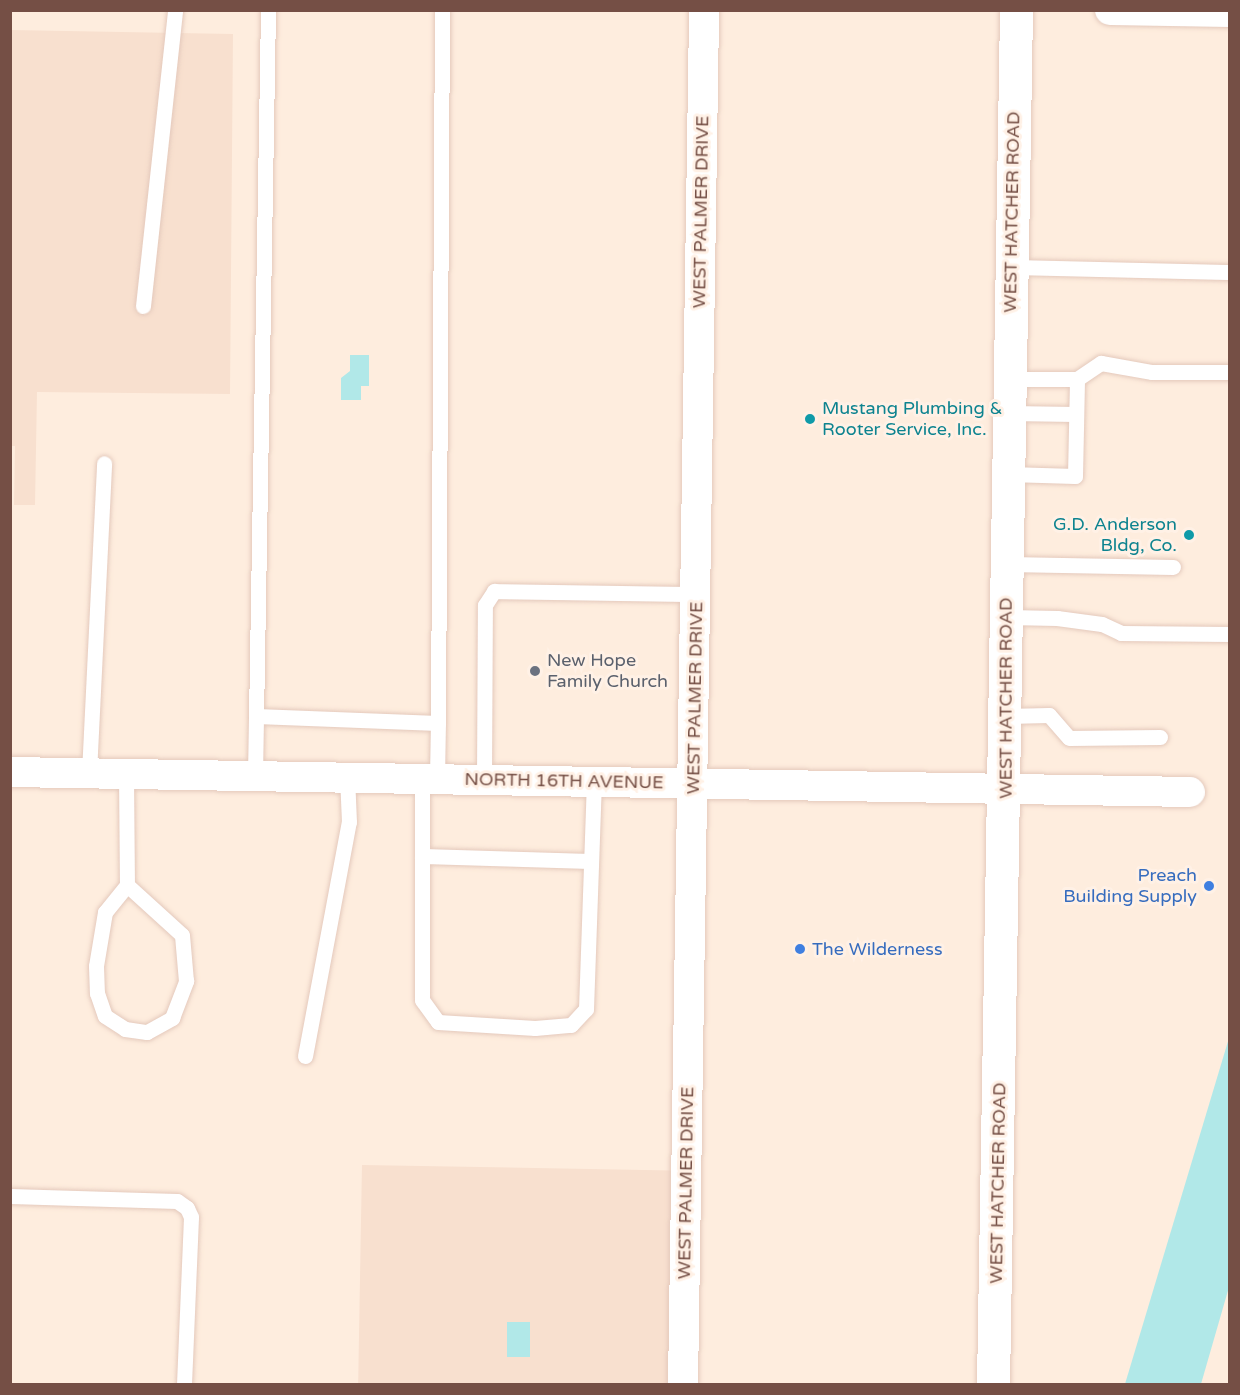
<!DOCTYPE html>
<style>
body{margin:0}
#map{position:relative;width:1240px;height:1395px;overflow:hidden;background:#feedde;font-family:"Varela Round",sans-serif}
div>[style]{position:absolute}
.residential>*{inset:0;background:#f8e0cf;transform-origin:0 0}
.water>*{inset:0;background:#b1e8e8;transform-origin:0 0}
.roads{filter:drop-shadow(0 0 2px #e4c9bc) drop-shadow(0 0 2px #e4c9bc)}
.service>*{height:15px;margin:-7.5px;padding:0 7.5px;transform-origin:7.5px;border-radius:7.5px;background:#fff}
.minor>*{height:30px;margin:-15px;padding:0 15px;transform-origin:15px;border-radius:15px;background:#fff}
.tertiary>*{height:33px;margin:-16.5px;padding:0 16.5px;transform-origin:16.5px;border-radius:16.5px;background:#fff}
.dots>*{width:16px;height:16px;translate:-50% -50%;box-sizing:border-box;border:3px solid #fff1e6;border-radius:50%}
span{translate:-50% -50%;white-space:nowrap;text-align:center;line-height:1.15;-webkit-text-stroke:6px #fff1e6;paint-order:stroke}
.street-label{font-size:18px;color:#754f45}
.culture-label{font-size:18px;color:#0d838f}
.left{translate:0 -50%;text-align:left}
.right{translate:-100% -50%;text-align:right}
.worship-label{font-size:18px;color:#5b616d}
.shop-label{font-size:18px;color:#366cbe}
.frame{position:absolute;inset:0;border:12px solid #754f45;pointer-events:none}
</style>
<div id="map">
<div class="residential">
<div style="clip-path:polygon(11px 30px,233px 34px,230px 394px,37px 392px,35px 505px,14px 505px,15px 446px,11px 446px)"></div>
<div style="left:362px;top:1165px;width:310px;height:219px;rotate:1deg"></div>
</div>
<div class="water">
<div style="clip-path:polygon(350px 355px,369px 355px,369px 386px,361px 386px,361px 400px,341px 400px,341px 378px,350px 371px)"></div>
<div style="clip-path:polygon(1229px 1038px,1229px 1287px,1201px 1384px,1125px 1384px)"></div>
<div style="left:507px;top:1322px;width:23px;height:35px"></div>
</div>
<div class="roads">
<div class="service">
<div style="left:268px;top:10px;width:706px;rotate:90.97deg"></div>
<div style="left:256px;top:716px;width:182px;rotate:2.2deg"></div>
<div style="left:438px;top:723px;width:713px;rotate:-89.68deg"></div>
<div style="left:1010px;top:267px;width:220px;rotate:1.3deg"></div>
<div style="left:143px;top:306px;width:298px;rotate:-83.8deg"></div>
<div style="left:1009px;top:379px;width:68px"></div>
<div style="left:1077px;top:379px;width:29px;rotate:-34deg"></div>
<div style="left:1101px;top:363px;width:52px;rotate:10deg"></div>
<div style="left:1152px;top:372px;width:78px"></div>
<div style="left:1008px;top:413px;width:68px;rotate:0.8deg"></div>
<div style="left:1008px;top:474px;width:67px;rotate:1.7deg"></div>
<div style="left:1075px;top:476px;width:97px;rotate:-88.8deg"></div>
<div style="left:1007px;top:564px;width:166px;rotate:1deg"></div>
<div style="left:1007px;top:617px;width:50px;rotate:1.1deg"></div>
<div style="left:1057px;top:618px;width:45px;rotate:7.6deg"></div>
<div style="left:1102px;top:624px;width:21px;rotate:25deg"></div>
<div style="left:1121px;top:633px;width:109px;rotate:0.5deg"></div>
<div style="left:1006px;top:716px;width:43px;rotate:-1.3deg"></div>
<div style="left:1049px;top:715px;width:30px;rotate:49deg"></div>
<div style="left:1069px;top:738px;width:91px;rotate:-0.6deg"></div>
<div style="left:89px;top:773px;width:310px;rotate:-87.2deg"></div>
<div style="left:126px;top:774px;width:111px;rotate:89.5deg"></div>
<div style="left:127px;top:885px;width:35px;rotate:129deg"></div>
<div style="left:105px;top:912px;width:55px;rotate:99.5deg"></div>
<div style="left:96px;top:966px;width:27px;rotate:88deg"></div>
<div style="left:97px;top:993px;width:24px;rotate:71deg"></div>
<div style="left:105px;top:1016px;width:24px;rotate:33deg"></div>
<div style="left:125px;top:1029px;width:22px;rotate:8deg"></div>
<div style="left:147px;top:1032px;width:29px;rotate:-29deg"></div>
<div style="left:172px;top:1018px;width:40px;rotate:-69deg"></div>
<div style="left:186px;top:981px;width:46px;rotate:-95deg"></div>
<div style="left:182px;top:935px;width:74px;rotate:-137.7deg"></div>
<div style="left:255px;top:775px;width:59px;rotate:-89deg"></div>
<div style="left:422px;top:777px;width:223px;rotate:90deg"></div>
<div style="left:422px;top:1000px;width:27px;rotate:54deg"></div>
<div style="left:438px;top:1022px;width:97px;rotate:3.5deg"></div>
<div style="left:535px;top:1028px;width:36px;rotate:-5deg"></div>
<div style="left:571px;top:1025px;width:22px;rotate:-47deg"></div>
<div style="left:586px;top:1009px;width:228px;rotate:-88deg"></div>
<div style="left:437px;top:778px;width:55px;rotate:-89deg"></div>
<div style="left:484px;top:780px;width:175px;rotate:-89.7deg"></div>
<div style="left:485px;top:605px;width:17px;rotate:-57deg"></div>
<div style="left:494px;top:591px;width:202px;rotate:0.9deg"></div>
<div style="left:422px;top:856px;width:169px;rotate:1.7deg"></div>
<div style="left:305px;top:1056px;width:238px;rotate:-79.4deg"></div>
<div style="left:349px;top:822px;width:46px;rotate:-92.5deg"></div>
<div style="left:10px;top:1196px;width:167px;rotate:1.7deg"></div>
<div style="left:177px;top:1201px;width:12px;rotate:35deg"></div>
<div style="left:187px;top:1208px;width:10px;rotate:66deg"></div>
<div style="left:191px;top:1217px;width:167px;rotate:92.4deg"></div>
</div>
<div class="minor">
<div style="left:1110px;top:10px;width:120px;rotate:1deg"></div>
<div style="left:10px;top:772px;width:1180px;rotate:0.97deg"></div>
<div style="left:683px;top:1384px;width:1374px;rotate:-89.12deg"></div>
</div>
<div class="tertiary">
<div style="left:993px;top:1384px;width:1374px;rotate:-89.04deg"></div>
</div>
</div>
<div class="dots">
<div style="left:810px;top:419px;background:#0f9aa8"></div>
<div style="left:1189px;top:535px;background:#0f9aa8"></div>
<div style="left:535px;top:671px;background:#6b7280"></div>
<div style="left:1209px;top:886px;background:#3f7fe0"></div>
<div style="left:800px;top:949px;background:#3f7fe0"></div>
</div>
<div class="street-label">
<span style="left:701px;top:212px;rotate:-89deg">WEST PALMER DRIVE</span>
<span style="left:1012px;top:212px;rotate:-89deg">WEST HATCHER ROAD</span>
<span style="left:695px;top:698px;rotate:-89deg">WEST PALMER DRIVE</span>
<span style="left:1006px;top:698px;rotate:-90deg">WEST HATCHER ROAD</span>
<span style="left:564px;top:781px;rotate:1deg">NORTH 16TH AVENUE</span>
<span style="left:686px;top:1183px;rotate:-89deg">WEST PALMER DRIVE</span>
<span style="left:998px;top:1183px;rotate:-89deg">WEST HATCHER ROAD</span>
</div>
<div class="culture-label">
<span class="left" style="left:822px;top:419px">Mustang Plumbing &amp;<br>Rooter Service, Inc.</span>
<span class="right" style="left:1177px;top:535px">G.D. Anderson<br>Bldg, Co.</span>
</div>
<div class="worship-label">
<span class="left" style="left:547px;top:671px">New Hope<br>Family Church</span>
</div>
<div class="shop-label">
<span class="right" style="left:1197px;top:886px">Preach<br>Building Supply</span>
<span class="left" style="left:812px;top:949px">The Wilderness</span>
</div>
<div class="frame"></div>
</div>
